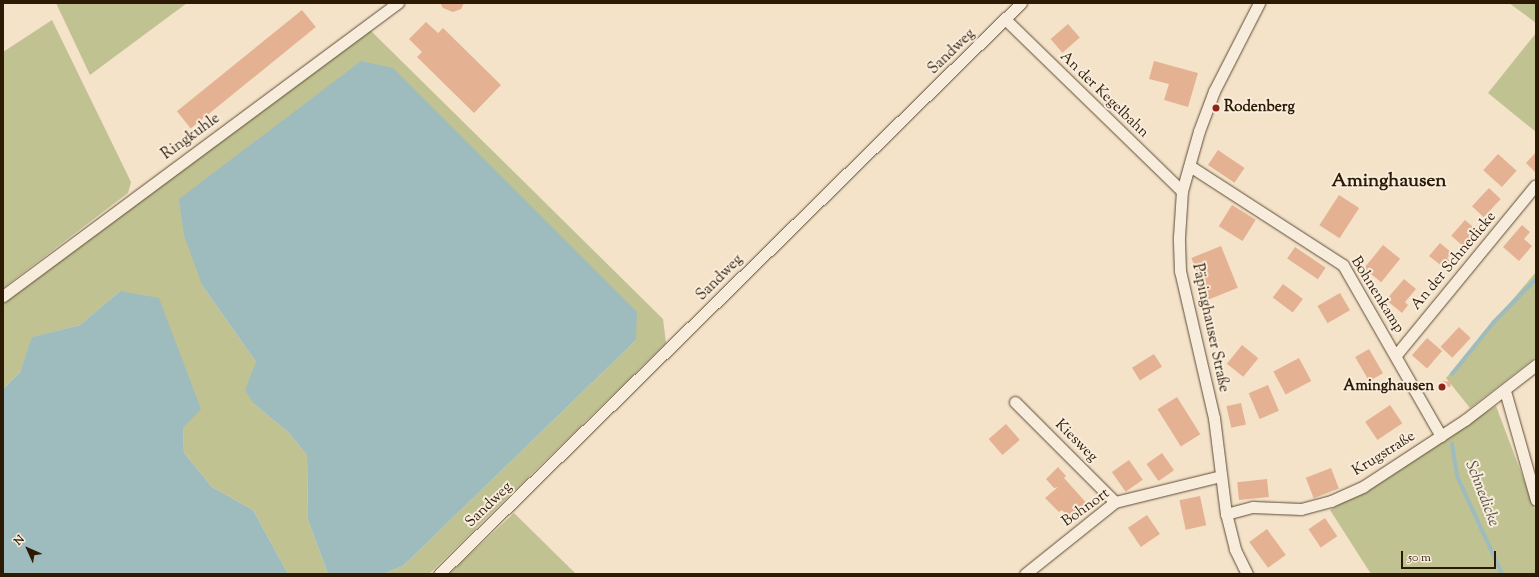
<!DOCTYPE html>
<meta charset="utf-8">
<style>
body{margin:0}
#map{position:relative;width:1539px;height:577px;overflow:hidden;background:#f4e2c9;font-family:"Sorts Mill Goudy",serif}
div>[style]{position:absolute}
.green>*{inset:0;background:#c1c292}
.water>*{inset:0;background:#9ebcbe}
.stream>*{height:4px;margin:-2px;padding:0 2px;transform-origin:2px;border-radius:2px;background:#9ebcbe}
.building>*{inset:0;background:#e4b292;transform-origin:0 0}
.roads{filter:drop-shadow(0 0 1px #5e4c35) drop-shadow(0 0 1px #5e4c35)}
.minor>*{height:11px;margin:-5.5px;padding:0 5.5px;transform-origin:5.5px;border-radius:5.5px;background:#f8ecdc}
.dots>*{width:11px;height:11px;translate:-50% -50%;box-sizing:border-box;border:2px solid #f8ecdc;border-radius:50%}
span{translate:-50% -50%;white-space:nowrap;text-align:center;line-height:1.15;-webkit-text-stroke:4px #f8ecdc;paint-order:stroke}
.street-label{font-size:15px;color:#2c1a04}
.poi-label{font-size:15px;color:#2c1a04;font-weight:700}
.left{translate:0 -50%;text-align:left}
.right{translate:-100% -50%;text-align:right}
.water-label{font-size:16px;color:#545345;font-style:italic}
.district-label{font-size:19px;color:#2c1a04;font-weight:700}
.frame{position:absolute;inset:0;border:4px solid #2c1a04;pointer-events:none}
.north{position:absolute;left:8px;top:529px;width:40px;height:40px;-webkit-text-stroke:3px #f8ecdc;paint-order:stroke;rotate:315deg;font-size:11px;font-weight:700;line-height:16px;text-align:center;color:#2c1a04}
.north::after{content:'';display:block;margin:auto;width:14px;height:18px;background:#2c1a04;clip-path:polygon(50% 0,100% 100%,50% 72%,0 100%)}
.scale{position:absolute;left:1401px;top:551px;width:95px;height:18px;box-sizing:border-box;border:2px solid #2c1a04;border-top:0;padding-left:5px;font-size:12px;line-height:14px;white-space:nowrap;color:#2c1a04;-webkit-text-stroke:3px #f8ecdc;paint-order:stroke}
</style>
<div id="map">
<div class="green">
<div style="clip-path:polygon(56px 3px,187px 3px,90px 75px)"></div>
<div style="clip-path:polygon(1509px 3px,1536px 3px,1536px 23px)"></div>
<div style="clip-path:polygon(52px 20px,131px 182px,128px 193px,3px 288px,3px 52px)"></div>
<div style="clip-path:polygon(369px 29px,663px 319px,666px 343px,429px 574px,383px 574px,403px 566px,636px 340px,202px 285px,256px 362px,254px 404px,288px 432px,307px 455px,308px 520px,328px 574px,288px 574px,253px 510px,212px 487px,184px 453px,183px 428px,120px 291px,80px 325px,33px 337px,20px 372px,3px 389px,3px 303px)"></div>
<div style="clip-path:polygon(1536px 33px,1536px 132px,1488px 93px)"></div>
<div style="clip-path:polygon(1536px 272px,1536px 357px,1470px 408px,1446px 378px)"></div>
<div style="clip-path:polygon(1496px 406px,1536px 512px,1536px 574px,1371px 574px,1330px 510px)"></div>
<div style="clip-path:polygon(514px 513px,576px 574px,449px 574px)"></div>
</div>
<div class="water">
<div style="clip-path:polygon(361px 61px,393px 68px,637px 312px,636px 340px,403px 566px,383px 574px,328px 574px,308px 520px,307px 455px,288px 432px,254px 404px,245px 390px,256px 362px,202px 285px,184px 235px,179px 199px)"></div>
<div style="clip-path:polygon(120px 291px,159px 298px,201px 409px,183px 428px,184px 453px,212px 487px,253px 510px,288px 574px,3px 574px,3px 389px,20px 372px,32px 337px,80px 325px)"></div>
</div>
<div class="stream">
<div style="left:1452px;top:374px;width:67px;rotate:-51.1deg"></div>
<div style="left:1494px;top:322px;width:60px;rotate:-45.7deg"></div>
<div style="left:1452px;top:444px;width:32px;rotate:81deg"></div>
<div style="left:1457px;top:476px;width:108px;rotate:65.3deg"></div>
</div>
<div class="building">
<div style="clip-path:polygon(440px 3px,464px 3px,461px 9px,453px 12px,443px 8px)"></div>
<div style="left:302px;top:10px;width:22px;height:161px;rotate:51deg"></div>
<div style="clip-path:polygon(426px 22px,438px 33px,443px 28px,501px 85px,474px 113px,417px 57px,422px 52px,409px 39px)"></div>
<div style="left:1068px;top:24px;width:18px;height:23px;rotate:49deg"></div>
<div style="clip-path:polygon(1154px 61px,1198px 73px,1188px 107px,1164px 100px,1169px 84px,1149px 79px)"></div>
<div style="left:1218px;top:150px;width:32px;height:18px;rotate:34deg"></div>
<div style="clip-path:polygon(1536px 152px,1536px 173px,1526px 163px)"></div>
<div style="left:1498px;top:154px;width:25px;height:22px;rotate:42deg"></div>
<div style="left:1489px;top:188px;width:16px;height:25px;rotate:43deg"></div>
<div style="left:1339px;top:195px;width:24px;height:36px;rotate:33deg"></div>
<div style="left:1232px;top:205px;width:28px;height:25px;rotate:32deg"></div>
<div style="left:1465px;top:220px;width:18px;height:21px;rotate:41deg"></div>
<div style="clip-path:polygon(1522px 225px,1530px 232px,1524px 239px,1532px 246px,1519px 261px,1503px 247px)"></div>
<div style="clip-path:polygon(1440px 243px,1452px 253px,1447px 258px,1453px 263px,1447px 270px,1429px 256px)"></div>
<div style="left:1383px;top:245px;width:22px;height:30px;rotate:39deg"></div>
<div style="left:1221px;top:246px;width:45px;height:32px;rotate:68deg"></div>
<div style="left:1295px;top:247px;width:37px;height:14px;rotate:34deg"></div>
<div style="clip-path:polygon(1404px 279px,1416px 289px,1405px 302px,1408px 305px,1402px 313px,1386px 300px)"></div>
<div style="left:1283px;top:284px;width:25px;height:17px;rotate:37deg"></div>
<div style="left:1340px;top:293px;width:20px;height:26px;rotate:60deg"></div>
<div style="left:1459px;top:327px;width:16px;height:27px;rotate:43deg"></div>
<div style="left:1427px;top:338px;width:20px;height:23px;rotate:41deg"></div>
<div style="left:1242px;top:345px;width:21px;height:24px;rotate:39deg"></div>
<div style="left:1369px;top:349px;width:28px;height:16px;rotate:60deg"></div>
<div style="left:1154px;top:354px;width:15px;height:26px;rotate:58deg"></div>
<div style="left:1299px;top:358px;width:26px;height:29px;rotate:62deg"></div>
<div style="left:1443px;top:381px;width:8px;height:5px;rotate:7deg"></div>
<div style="left:1268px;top:385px;width:28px;height:21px;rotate:67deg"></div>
<div style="left:1177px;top:397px;width:44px;height:23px;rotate:58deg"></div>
<div style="left:1241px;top:403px;width:22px;height:15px;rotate:77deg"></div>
<div style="left:1390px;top:405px;width:22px;height:30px;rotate:56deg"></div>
<div style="left:1006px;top:424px;width:21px;height:23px;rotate:49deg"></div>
<div style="left:1162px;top:453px;width:21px;height:19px;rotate:55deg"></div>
<div style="left:1129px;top:460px;width:24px;height:21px;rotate:55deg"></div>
<div style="clip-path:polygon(1058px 467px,1066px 476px,1064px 478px,1090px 507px,1077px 519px,1073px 514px,1069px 518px,1062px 510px,1059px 512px,1045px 498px,1058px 487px,1054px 488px,1046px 479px)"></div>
<div style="left:1331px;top:468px;width:22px;height:27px;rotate:69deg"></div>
<div style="left:1267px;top:479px;width:18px;height:30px;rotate:84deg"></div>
<div style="left:1200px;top:496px;width:30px;height:21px;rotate:78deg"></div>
<div style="left:1147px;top:515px;width:23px;height:23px;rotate:56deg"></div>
<div style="left:1325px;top:518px;width:22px;height:20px;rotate:56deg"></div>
<div style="left:1267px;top:529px;width:32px;height:22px;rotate:54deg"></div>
</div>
<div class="roads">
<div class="minor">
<div style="left:1006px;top:20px;width:245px;rotate:44.2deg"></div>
<div style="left:1190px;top:166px;width:182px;rotate:32.9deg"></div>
<div style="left:1343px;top:265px;width:197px;rotate:60.2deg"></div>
<div style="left:3px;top:296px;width:492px;rotate:-36.6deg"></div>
<div style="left:1396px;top:355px;width:219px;rotate:-50.6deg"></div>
<div style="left:1505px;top:391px;width:113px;rotate:74.1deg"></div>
<div style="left:1015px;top:402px;width:141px;rotate:45deg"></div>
<div style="left:1226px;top:514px;width:28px;rotate:-15deg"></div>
<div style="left:1253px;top:507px;width:48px;rotate:2.4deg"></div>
<div style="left:1301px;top:509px;width:31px;rotate:-15deg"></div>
<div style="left:1331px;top:501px;width:36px;rotate:-24deg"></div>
<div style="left:1364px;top:486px;width:121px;rotate:-33.2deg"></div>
<div style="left:1465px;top:420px;width:90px;rotate:-37.8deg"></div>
<div style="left:439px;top:574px;width:815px;rotate:-44.45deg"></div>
<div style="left:1025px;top:574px;width:115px;rotate:-38.7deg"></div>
<div style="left:1115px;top:502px;width:109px;rotate:-13.8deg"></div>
<div style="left:1247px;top:574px;width:28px;rotate:-116deg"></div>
<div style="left:1235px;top:549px;width:36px;rotate:-104deg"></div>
<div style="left:1226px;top:514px;width:97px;rotate:-97.1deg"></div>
<div style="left:1214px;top:418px;width:151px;rotate:-103deg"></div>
<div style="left:1180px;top:271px;width:34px;rotate:-92deg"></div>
<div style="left:1179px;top:237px;width:46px;rotate:-86.3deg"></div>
<div style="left:1182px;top:191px;width:62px;rotate:-74.2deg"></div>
<div style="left:1199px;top:131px;width:43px;rotate:-69.4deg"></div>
<div style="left:1214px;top:91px;width:99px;rotate:-62.9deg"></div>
</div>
</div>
<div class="dots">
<div style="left:1216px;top:108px;background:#8f2418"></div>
<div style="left:1442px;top:387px;background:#8f2418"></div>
</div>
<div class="street-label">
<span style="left:952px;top:52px;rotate:-44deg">Sandweg</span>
<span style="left:1104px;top:95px;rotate:44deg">An der Kegelbahn</span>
<span style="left:191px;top:137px;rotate:-36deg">Ringkuhle</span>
<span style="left:1454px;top:261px;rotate:-50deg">An der Schnedicke</span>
<span style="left:720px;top:278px;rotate:-45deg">Sandweg</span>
<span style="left:1377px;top:295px;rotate:58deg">Bohnenkamp</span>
<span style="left:1210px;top:328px;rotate:78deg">Päpinghauser Straße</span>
<span style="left:1076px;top:441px;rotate:45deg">Kiesweg</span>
<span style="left:1384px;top:454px;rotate:-32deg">Krugstraße</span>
<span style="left:489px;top:505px;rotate:-44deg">Sandweg</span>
<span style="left:1086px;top:508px;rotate:-36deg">Bohnort</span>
</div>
<div class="poi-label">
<span class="left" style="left:1224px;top:108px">Rodenberg</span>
<span class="right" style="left:1434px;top:387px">Aminghausen</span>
</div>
<div class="water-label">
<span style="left:1481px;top:494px;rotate:69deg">Schnedicke</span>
</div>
<div class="district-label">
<span style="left:1389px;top:182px">Aminghausen</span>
</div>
<div class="frame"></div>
<div class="north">N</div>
<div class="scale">50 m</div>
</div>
